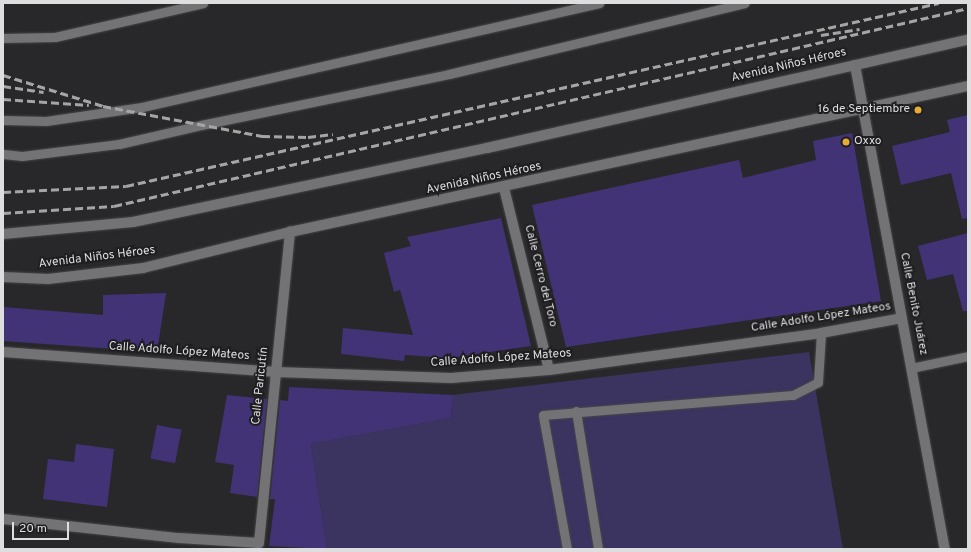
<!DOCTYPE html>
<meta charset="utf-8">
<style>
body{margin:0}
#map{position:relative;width:971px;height:552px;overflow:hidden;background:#28282a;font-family:Overpass,sans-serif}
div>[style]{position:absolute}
.green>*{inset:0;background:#3b3360}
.building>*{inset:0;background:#423376;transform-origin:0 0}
.roads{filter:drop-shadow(0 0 1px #464647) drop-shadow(0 0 1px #464647)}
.lane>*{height:9px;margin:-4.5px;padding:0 4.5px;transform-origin:4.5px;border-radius:4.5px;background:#737376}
.street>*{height:10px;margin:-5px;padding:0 5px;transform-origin:5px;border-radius:5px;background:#737376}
.secondary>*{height:10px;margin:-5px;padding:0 5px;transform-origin:5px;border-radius:5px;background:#737376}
.rail>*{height:3px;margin-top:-1.5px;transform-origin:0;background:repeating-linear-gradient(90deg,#a5a5a6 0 8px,transparent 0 12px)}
.dots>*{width:11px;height:11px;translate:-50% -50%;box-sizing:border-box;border:2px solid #1e1e20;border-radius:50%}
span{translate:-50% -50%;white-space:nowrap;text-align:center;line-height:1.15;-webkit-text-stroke:4px #1e1e20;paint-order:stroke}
.street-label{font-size:12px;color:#dededf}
.poi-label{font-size:12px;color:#dededf}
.right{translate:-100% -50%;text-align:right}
.left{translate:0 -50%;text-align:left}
.frame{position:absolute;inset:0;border:4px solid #dededf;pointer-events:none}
.scale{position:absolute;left:12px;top:522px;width:57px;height:18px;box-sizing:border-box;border:2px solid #dededf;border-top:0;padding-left:5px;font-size:12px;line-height:14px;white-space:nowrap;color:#dededf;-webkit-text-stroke:3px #1e1e20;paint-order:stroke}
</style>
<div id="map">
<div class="green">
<div style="clip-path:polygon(809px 352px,843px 549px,327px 549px,311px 444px,451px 418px,453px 395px)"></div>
</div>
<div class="building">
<div style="clip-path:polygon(968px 115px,968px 218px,962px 219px,951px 173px,901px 185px,892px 146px,950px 132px,947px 120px)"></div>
<div style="clip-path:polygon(852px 133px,881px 301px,566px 347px,532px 205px,739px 160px,743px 178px,816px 160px,813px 141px)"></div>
<div style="clip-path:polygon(501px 218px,531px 346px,449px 358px,405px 355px,404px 361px,341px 354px,343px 328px,413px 335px,400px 290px,394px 292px,384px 253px,411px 246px,407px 237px)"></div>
<div style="clip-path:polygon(968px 233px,968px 311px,963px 311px,953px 274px,927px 280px,918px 246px)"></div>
<div style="clip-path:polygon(166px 293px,157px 352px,3px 341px,3px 307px,103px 315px,103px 295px)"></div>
<div style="clip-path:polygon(289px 387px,453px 395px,451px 418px,311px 444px,327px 549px,269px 546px,275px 499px,270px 499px,280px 400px,288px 401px)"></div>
<div style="clip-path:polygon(227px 395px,267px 399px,257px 497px,230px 493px,234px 465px,215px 462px)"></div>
<div style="left:157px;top:425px;width:25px;height:34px;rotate:11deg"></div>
<div style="clip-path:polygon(76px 444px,114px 449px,107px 507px,43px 499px,48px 459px,74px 462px)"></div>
</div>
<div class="roads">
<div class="lane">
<div style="left:3px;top:38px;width:52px;rotate:-1.1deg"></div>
<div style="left:55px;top:37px;width:152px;rotate:-12.9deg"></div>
<div style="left:3px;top:120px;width:43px;rotate:1.3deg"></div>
<div style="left:46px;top:121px;width:97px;rotate:-8.3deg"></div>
<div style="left:142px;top:107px;width:469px;rotate:-12.8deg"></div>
<div style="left:3px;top:154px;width:19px;rotate:6deg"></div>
<div style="left:22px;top:156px;width:98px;rotate:-7.1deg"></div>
<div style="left:119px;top:144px;width:84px;rotate:-13deg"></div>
<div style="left:201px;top:125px;width:253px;rotate:-11.6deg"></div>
<div style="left:449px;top:74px;width:304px;rotate:-13.5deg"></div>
<div style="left:911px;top:368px;width:58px;rotate:-11.9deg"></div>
<div style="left:576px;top:411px;width:140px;rotate:80.9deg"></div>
<div style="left:567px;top:549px;width:136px;rotate:-100.2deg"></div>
<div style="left:543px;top:415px;width:251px;rotate:-4.6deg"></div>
<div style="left:793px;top:395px;width:28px;rotate:-27deg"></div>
<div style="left:818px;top:382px;width:49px;rotate:-86.5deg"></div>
</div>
<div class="street">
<div style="left:855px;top:65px;width:492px;rotate:79.5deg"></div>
<div style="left:504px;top:188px;width:187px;rotate:76.1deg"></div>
<div style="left:3px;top:352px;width:274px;rotate:4.2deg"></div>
<div style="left:276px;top:372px;width:175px;rotate:2deg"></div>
<div style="left:451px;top:378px;width:98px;rotate:-4.7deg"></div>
<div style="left:549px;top:370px;width:275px;rotate:-7.7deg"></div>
<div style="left:821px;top:333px;width:82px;rotate:-10.5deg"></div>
<div style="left:3px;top:519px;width:177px;rotate:6.2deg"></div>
<div style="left:179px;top:538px;width:80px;rotate:3.6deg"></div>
<div style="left:259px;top:543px;width:313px;rotate:-84.3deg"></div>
</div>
<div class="secondary">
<div style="left:3px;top:234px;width:131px;rotate:-5.3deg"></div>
<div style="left:133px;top:222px;width:362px;rotate:-11.8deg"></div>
<div style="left:487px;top:148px;width:493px;rotate:-12.7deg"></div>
<div style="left:3px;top:277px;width:45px;rotate:2.5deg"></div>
<div style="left:48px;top:279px;width:96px;rotate:-6.6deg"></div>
<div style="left:143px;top:268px;width:151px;rotate:-13.8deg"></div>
<div style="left:290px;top:232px;width:694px;rotate:-12.15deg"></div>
</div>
</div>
<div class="rail">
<div style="left:821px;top:35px;width:39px;rotate:-9deg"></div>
<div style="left:3px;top:75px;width:105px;rotate:17.2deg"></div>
<div style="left:103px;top:106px;width:162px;rotate:10.7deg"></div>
<div style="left:262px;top:136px;width:46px;rotate:1.2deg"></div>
<div style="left:308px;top:137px;width:25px;rotate:-7deg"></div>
<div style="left:3px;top:86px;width:41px;rotate:8.3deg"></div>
<div style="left:3px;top:99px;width:86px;rotate:4deg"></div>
<div style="left:3px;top:192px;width:123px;rotate:-2.8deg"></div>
<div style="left:126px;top:186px;width:833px;rotate:-12.69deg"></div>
<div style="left:3px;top:213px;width:111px;rotate:-3.6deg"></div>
<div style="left:114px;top:206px;width:877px;rotate:-13.05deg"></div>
</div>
<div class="dots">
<div style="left:918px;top:110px;background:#e7ac36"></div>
<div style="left:846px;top:142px;background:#e7ac36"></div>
</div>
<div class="street-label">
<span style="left:789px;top:66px;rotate:-13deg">Avenida Niños Héroes</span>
<span style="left:484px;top:179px;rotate:-12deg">Avenida Niños Héroes</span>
<span style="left:97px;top:258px;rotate:-7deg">Avenida Niños Héroes</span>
<span style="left:540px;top:276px;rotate:76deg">Calle Cerro del Toro</span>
<span style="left:913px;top:304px;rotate:79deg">Calle Benito Juárez</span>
<span style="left:821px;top:318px;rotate:-9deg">Calle Adolfo López Mateos</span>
<span style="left:179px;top:352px;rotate:4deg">Calle Adolfo López Mateos</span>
<span style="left:501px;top:359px;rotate:-4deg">Calle Adolfo López Mateos</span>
<span style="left:261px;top:386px;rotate:-84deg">Calle Paricutín</span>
</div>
<div class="poi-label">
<span class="right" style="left:910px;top:110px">16 de Septiembre</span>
<span class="left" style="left:854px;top:142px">Oxxo</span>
</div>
<div class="frame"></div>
<div class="scale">20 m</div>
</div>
